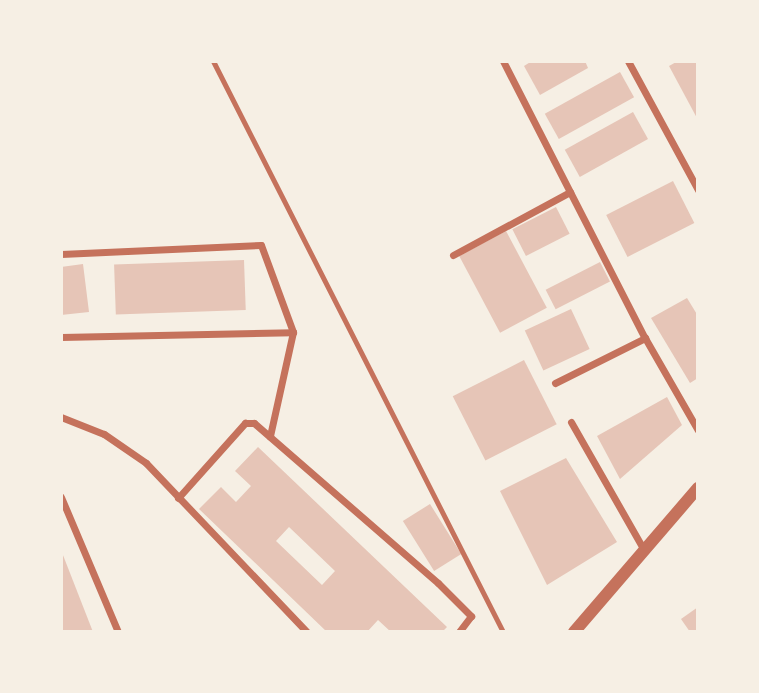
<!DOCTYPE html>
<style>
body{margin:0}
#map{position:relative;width:759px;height:693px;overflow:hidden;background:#f6efe4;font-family:Jost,sans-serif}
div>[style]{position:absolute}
.building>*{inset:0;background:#e6c5b7;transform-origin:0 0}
.service>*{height:5px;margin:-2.5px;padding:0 2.5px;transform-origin:2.5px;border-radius:2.5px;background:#c5725c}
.minor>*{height:7px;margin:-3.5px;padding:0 3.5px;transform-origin:3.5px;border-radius:3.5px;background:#c5725c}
.tertiary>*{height:12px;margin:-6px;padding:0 6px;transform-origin:6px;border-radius:6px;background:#c5725c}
span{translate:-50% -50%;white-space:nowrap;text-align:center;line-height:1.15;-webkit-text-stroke:6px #f6efe4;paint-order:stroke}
.frame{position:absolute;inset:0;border:63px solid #f6efe4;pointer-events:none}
</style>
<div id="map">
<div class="building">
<div style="clip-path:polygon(532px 61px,585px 61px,588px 68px,540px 95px,524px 66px)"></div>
<div style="clip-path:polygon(678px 61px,698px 61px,698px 120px,669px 66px)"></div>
<div style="left:620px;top:72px;width:29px;height:86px;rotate:61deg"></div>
<div style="left:633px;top:112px;width:31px;height:78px;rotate:61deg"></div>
<div style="left:673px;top:181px;width:47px;height:75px;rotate:63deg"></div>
<div style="left:556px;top:207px;width:30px;height:49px;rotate:63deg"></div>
<div style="left:506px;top:231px;width:87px;height:53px;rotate:62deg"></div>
<div style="left:244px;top:260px;width:50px;height:130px;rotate:88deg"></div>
<div style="left:600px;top:262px;width:22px;height:61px;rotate:63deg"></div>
<div style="clip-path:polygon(83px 264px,89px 312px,61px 315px,61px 267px)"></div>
<div style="clip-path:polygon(687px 298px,698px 316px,698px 378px,690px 383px,651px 318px)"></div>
<div style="left:571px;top:309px;width:44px;height:51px;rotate:65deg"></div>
<div style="left:524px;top:360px;width:72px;height:80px;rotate:63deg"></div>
<div style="clip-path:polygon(667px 397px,682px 425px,620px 479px,597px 436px)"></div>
<div style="clip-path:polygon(evenodd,258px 447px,447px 627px,442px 632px,391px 632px,378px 620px,367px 632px,327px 632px,199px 509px,221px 487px,236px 502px,251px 486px,235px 471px,258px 447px,289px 527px,335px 571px,322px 585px,276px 541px,289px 527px)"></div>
<div style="clip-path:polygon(566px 458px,617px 542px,547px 585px,500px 491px)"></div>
<div style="left:430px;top:504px;width:59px;height:32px;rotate:58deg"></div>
<div style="clip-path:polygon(61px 550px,93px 632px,61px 632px)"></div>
<div style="clip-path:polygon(698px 607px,698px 632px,690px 632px,681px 619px)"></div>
</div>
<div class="service">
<div style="left:213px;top:61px;width:640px;rotate:63.07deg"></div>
</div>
<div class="minor">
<div style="left:503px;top:61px;width:311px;rotate:62.9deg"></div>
<div style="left:645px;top:338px;width:106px;rotate:60.1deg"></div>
<div style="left:628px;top:61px;width:147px;rotate:61.5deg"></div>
<div style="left:61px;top:254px;width:200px;rotate:-2.6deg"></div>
<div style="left:261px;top:245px;width:93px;rotate:69.8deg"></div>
<div style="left:293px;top:332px;width:107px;rotate:102.5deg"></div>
<div style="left:453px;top:255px;width:133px;rotate:-28.3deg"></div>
<div style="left:61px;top:337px;width:232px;rotate:-1.2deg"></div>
<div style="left:555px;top:383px;width:101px;rotate:-26.6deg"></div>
<div style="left:61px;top:417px;width:46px;rotate:21.6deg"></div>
<div style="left:104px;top:434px;width:51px;rotate:34.6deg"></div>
<div style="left:146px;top:463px;width:233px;rotate:46.4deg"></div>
<div style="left:571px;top:422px;width:147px;rotate:60.3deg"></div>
<div style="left:61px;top:497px;width:147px;rotate:67.1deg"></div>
<div style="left:178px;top:498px;width:101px;rotate:-48.2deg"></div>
<div style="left:245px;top:423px;width:9px"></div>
<div style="left:254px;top:423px;width:244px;rotate:41deg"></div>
<div style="left:438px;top:583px;width:47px;rotate:45deg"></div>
<div style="left:471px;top:616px;width:20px;rotate:127deg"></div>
</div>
<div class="tertiary">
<div style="left:574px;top:632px;width:190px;rotate:-49.3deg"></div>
</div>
<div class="frame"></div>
</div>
